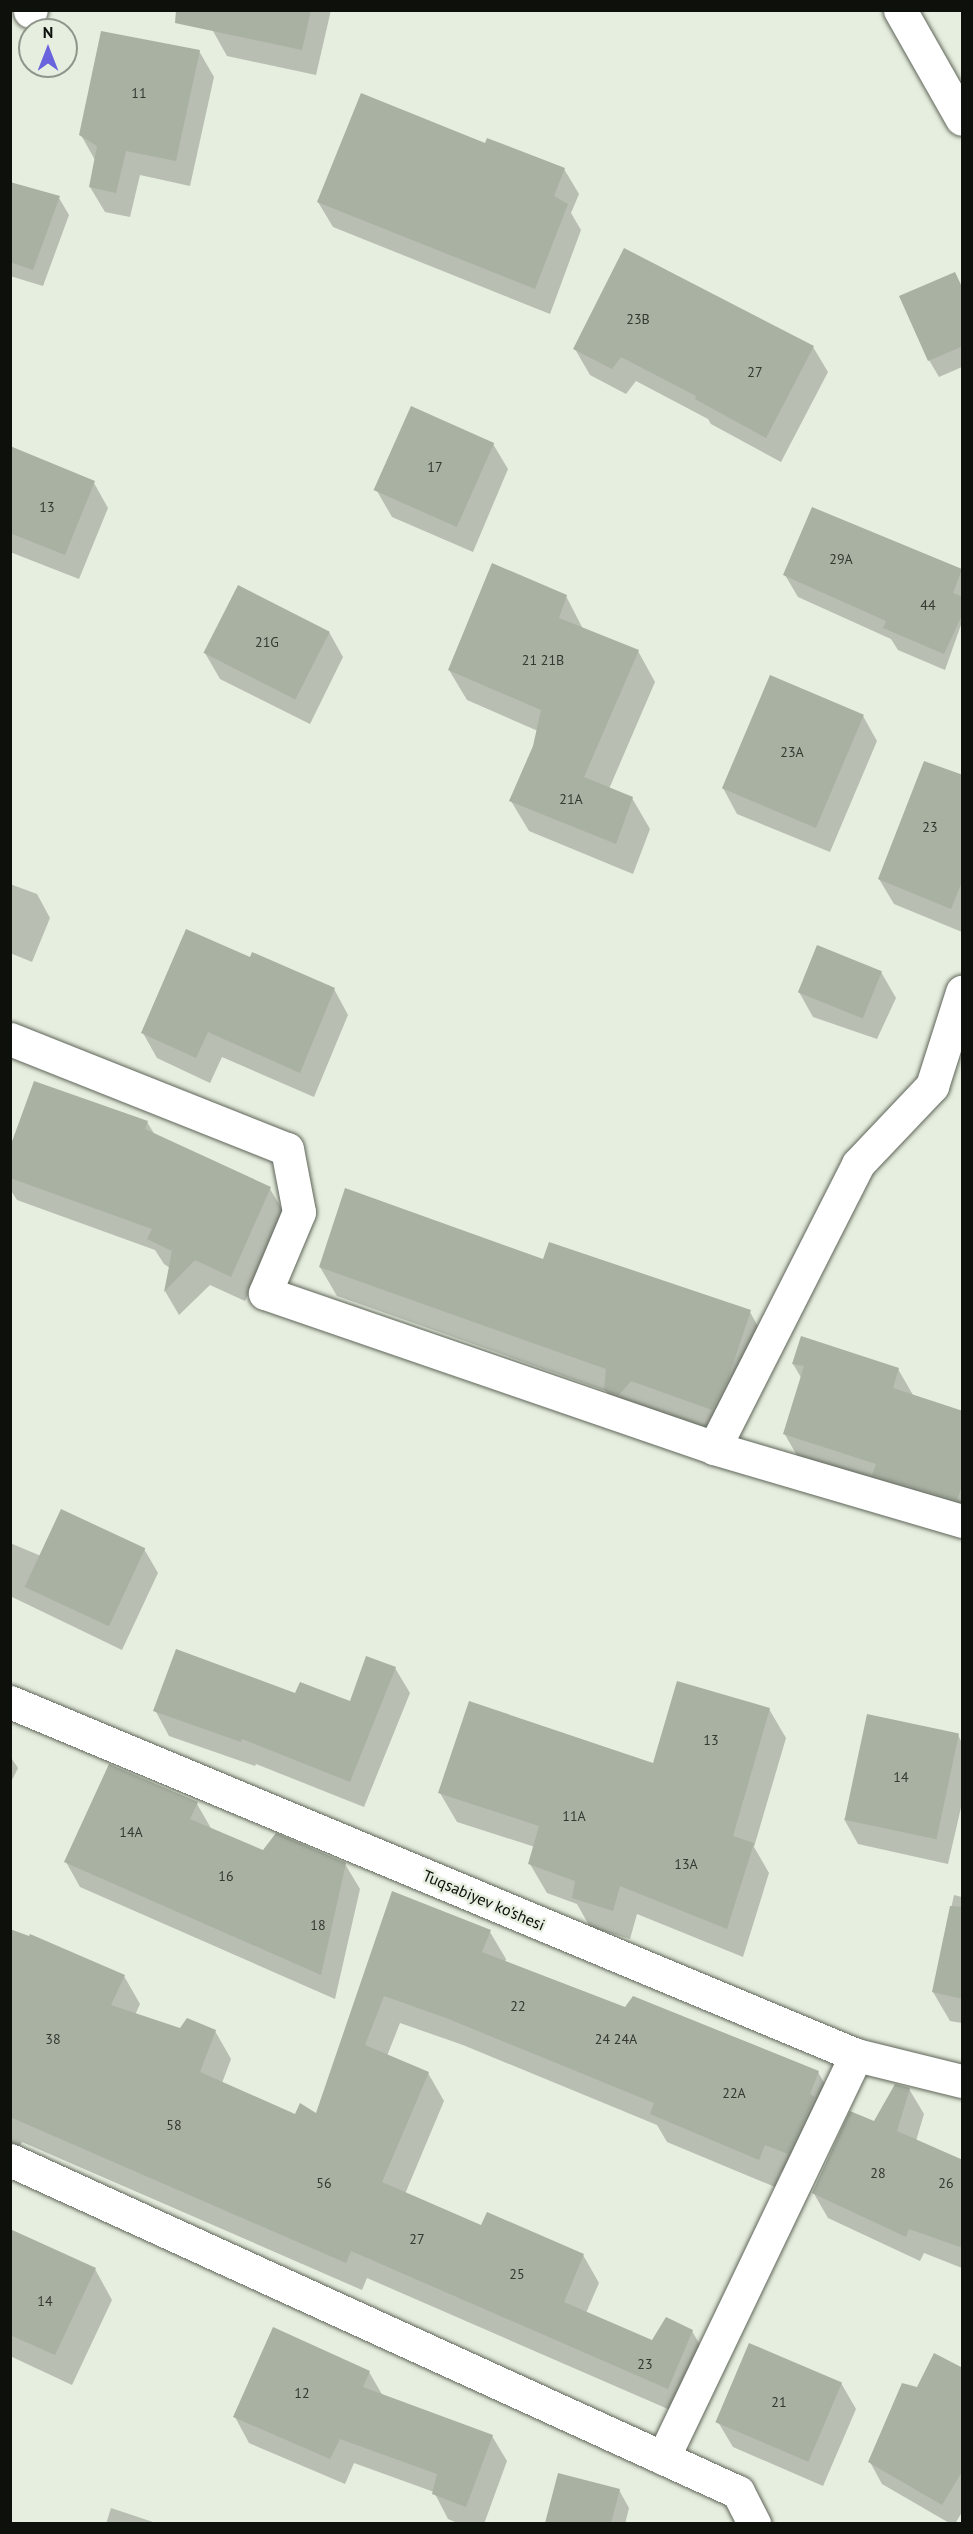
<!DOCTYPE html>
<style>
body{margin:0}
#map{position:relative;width:973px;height:2534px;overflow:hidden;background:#e6eedf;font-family:"PT Sans",sans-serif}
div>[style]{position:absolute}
.shadow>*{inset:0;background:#0003}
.building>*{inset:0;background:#a9b1a3;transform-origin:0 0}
.roads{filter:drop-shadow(0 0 2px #5e6559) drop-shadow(0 0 2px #5e6559)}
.minor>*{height:33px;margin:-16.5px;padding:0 16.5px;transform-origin:16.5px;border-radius:16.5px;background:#fff}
.major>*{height:33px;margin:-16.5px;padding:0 16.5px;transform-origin:16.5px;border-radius:16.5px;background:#fff}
span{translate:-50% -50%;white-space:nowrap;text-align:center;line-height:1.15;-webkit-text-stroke:4.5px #e6eedf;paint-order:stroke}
.number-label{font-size:14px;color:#343831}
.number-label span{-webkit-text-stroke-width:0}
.street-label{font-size:16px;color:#0d100b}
.frame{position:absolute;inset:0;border:12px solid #0d100b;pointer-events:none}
.north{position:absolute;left:18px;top:18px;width:60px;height:60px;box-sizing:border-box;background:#e6eedf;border:2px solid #8f958a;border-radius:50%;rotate:0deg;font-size:16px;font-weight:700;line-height:24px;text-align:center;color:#0d100b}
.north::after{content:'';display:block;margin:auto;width:21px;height:27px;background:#6964de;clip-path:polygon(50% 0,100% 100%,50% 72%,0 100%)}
</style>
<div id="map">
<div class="shadow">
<div style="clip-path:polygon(218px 10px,331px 10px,316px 75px,227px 56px,213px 31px)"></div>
<div style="clip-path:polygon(199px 51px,214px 77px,190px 186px,140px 175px,130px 217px,105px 212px,90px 187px,95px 160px,81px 135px)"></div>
<div style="clip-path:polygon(486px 145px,564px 169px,579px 194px,571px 213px,581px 230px,550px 314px,333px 227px,318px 202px)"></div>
<div style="clip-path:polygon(10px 184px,59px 198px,69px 215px,43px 286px,10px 276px)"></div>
<div style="clip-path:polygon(954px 274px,962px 288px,962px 367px,939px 377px,929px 360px)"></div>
<div style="clip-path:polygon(813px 347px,828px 372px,781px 462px,711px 424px,708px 419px,636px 381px,626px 394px,590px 375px,575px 349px)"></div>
<div style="clip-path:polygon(493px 444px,508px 469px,473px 552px,392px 517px,377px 491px)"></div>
<div style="clip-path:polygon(10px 447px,94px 483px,108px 508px,79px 579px,10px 552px)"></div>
<div style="clip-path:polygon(961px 570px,962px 622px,945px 670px,898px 650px,891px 639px,798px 597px,785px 575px)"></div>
<div style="clip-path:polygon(566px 596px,583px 629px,638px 651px,655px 682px,609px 789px,632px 798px,650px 829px,633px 874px,529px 831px,511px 801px,535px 746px,538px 731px,467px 700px,449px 670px)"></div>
<div style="clip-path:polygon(329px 632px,343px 657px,310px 724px,220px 679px,205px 653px)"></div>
<div style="clip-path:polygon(863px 716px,877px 741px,830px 852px,737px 814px,723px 788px)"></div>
<div style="clip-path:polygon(962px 777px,962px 932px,894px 904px,879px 879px)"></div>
<div style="clip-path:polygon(10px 884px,37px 894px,50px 918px,32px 962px,10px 953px)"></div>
<div style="clip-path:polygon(250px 959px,334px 989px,348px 1015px,314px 1097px,222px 1057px,210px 1083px,157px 1058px,143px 1033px)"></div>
<div style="clip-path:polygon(881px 972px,896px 998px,877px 1039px,813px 1017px,799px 992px)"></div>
<div style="clip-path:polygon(147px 1122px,155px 1135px,270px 1189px,285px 1214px,245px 1301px,210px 1285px,179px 1315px,165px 1291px,170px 1268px,164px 1264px,155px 1250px,17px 1200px,10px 1189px,10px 1152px)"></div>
<div style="clip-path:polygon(544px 1261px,750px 1312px,766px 1341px,729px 1438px,622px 1419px,606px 1391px,337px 1296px,320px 1267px)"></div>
<div style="clip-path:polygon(793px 1364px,898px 1369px,913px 1395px,962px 1413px,962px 1522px,799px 1459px,784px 1433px,802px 1379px)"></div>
<div style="clip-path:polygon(10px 1543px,41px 1556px,144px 1549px,158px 1573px,122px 1650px,10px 1596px)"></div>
<div style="clip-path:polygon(395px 1668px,410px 1693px,364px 1807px,256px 1764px,255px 1766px,169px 1736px,155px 1710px,296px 1695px,350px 1702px)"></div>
<div style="clip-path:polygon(769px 1709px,786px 1738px,754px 1847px,769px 1873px,743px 1957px,637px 1914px,630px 1939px,590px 1927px,577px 1904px,547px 1893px,530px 1864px,535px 1847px,457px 1822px,440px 1793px,654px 1765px)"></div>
<div style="clip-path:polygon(958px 1735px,962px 1743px,962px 1803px,948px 1864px,858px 1844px,844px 1819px)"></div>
<div style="clip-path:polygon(10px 1756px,18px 1768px,10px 1784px)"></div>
<div style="clip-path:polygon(197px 1804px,212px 1830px,263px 1852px,345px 1864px,360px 1889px,335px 1999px,80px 1887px,66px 1862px)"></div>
<div style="clip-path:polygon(393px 1893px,490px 1932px,506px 1959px,505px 1963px,626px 2009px,818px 2072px,834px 2100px,804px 2181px,781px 2172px,775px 2187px,667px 2142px,657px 2125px,463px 2045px,400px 2023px,387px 2056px,428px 2073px,444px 2101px,405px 2194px,482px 2227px,583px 2255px,599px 2283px,586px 2313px,653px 2342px,692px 2331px,708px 2359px,684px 2416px,367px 2278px,362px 2290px,22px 2142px,19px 2148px,10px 2144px,10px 1930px,124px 1976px,140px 2004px,135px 2015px,181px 2030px,215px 2031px,231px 2059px,222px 2083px,296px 2116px,317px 2115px)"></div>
<div style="clip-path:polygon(954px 1895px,962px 1897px,962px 2023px,950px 2021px,933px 1992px)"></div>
<div style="clip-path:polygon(909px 2089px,924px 2114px,916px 2141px,962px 2162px,962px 2268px,924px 2253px,920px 2261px,828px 2218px,813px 2192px,875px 2123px)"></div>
<div style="clip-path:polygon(10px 2227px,13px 2232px,95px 2269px,112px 2300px,72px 2385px,10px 2356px)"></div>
<div style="clip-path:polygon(962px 2370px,962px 2512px,955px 2524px,951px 2524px,882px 2484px,870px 2462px,918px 2389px)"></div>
<div style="clip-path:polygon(369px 2372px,383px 2396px,492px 2436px,507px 2461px,484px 2524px,460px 2524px,448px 2519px,434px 2492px,354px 2463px,345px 2484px,249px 2443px,235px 2417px)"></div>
<div style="clip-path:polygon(841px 2383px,856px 2409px,823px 2486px,733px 2447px,718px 2422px)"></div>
<div style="clip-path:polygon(559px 2475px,619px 2490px,629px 2508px,625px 2524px,547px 2524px)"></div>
<div style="clip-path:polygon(111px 2508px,159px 2524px,106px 2524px)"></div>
</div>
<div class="building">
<div style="clip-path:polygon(176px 10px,311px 10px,302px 50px,175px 23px)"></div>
<div style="clip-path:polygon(101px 31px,200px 50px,176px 161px,126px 151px,116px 193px,89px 187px,97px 146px,79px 135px)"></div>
<div style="clip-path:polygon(361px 93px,485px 143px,487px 138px,565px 168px,554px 196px,568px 204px,535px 289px,317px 202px)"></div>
<div style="clip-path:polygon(10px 182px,60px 196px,33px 270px,10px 262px)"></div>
<div style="clip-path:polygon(624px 248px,814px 346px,766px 438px,695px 399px,696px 396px,621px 357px,612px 369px,573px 349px)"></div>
<div style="clip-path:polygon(955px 272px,963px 289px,963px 346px,928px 361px,899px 296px)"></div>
<div style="left:411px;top:406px;width:91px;height:92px;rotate:24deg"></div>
<div style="clip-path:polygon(10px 446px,95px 481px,65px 555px,10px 533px)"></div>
<div style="clip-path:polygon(812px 507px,962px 569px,953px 593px,963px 597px,963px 613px,944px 654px,883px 628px,886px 621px,783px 575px)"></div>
<div style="clip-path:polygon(492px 563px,567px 595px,559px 618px,639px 650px,584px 777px,633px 797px,616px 844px,509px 801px,533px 746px,541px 710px,448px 670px)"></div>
<div style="left:238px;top:585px;width:103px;height:76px;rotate:27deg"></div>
<div style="left:770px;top:675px;width:102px;height:123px;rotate:23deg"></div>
<div style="clip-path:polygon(924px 761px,963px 775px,963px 879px,951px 909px,878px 879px)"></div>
<div style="clip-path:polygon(186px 929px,250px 957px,252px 952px,335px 988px,300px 1073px,208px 1032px,196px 1058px,141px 1033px)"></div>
<div style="left:817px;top:945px;width:70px;height:51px;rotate:22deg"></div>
<div style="clip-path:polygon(34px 1081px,148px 1121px,145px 1129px,271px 1187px,231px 1277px,195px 1260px,164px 1292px,172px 1251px,147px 1239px,152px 1229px,10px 1178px,10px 1147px)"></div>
<div style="clip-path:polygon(345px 1188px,543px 1259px,549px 1242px,751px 1310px,728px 1379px,712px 1410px,631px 1381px,619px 1395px,604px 1390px,606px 1369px,319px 1267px)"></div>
<div style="clip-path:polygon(801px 1336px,899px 1368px,893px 1388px,963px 1411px,963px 1483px,957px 1500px,872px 1475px,876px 1464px,783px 1434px,804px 1366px,792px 1364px)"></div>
<div style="left:61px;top:1509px;width:93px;height:86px;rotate:25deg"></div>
<div style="clip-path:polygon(176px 1649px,295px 1693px,300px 1682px,350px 1701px,366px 1656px,396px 1667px,350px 1782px,242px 1739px,241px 1742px,153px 1711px)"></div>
<div style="clip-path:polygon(677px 1681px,770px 1708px,733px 1836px,754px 1843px,727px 1929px,620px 1886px,613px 1911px,572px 1898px,575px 1881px,528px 1864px,539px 1826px,438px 1793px,469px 1701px,653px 1763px)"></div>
<div style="left:867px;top:1714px;width:94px;height:108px;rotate:12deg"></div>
<div style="clip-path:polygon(109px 1764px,198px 1802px,190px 1819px,263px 1850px,276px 1833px,346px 1863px,321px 1975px,64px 1862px)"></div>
<div style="clip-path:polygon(392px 1891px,491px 1930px,482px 1952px,625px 2007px,633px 1996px,819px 2071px,810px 2094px,815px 2097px,788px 2154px,765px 2145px,759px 2160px,650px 2114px,654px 2103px,446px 2018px,384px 1996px,365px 2045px,429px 2072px,382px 2182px,481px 2225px,487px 2212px,584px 2254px,564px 2302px,652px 2340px,666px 2317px,693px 2330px,668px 2389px,351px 2251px,346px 2263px,10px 2117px,10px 1929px,29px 1936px,30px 1934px,125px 1975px,111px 2005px,180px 2028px,187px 2018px,216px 2030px,200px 2072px,295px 2114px,300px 2103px,316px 2113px)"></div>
<div style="clip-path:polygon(950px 1906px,963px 1907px,963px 1999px,932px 1992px)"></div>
<div style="clip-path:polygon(895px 2084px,910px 2088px,897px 2131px,963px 2160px,963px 2248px,909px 2229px,906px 2237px,812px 2193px,850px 2111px,874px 2121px)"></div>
<div style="clip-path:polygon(10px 2229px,96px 2268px,55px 2355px,10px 2335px)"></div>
<div style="clip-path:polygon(273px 2327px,370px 2371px,363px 2387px,493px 2435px,466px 2507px,432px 2494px,437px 2474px,340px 2439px,330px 2459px,233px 2417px)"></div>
<div style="left:749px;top:2343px;width:101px;height:86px;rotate:23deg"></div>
<div style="clip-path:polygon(934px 2353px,963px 2368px,963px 2470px,942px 2505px,868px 2462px,902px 2383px,917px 2387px)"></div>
<div style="clip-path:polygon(558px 2473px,620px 2489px,611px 2523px,545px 2523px)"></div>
</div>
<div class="roads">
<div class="minor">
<div style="left:30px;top:11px;width:1px;rotate:-45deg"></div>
<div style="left:10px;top:1039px;width:298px;rotate:21.7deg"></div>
<div style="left:287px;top:1149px;width:64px;rotate:79.2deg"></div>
<div style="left:299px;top:1212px;width:88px;rotate:112.8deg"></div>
<div style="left:265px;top:1293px;width:475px;rotate:19deg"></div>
<div style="left:714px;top:1448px;width:259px;rotate:16.4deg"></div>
<div style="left:714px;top:1448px;width:318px;rotate:-63.1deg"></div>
<div style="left:858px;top:1164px;width:108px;rotate:-46.5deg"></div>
<div style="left:932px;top:1086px;width:99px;rotate:-72.3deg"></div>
<div style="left:10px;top:1702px;width:917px;rotate:22.65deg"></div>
<div style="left:856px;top:2055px;width:109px;rotate:13.8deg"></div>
<div style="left:10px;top:2160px;width:800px;rotate:24.52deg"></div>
<div style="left:738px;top:2492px;width:36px;rotate:63deg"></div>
<div style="left:663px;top:2458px;width:447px;rotate:-64.4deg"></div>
</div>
<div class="major">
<div style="left:900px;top:10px;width:125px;rotate:60.4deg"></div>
</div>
</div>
<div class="number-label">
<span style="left:139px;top:93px">11</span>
<span style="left:638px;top:319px">23B</span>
<span style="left:755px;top:372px">27</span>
<span style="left:435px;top:467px">17</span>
<span style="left:47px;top:507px">13</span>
<span style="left:841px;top:559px">29A</span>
<span style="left:928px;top:605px">44</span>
<span style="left:267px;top:642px">21G</span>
<span style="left:543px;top:660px">21 21B</span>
<span style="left:792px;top:752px">23A</span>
<span style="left:571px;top:799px">21A</span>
<span style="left:930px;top:827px">23</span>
<span style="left:711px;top:1740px">13</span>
<span style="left:901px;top:1777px">14</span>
<span style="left:574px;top:1816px">11A</span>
<span style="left:131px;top:1832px">14A</span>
<span style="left:686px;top:1864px">13A</span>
<span style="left:226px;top:1876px">16</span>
<span style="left:318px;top:1925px">18</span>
<span style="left:518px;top:2006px">22</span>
<span style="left:53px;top:2039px">38</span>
<span style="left:616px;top:2039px">24 24A</span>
<span style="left:734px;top:2093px">22A</span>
<span style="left:174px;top:2125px">58</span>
<span style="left:878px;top:2173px">28</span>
<span style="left:324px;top:2183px">56</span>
<span style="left:946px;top:2183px">26</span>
<span style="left:417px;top:2239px">27</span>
<span style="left:517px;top:2274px">25</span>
<span style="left:45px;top:2301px">14</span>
<span style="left:645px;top:2364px">23</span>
<span style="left:302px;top:2393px">12</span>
<span style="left:779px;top:2402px">21</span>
</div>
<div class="street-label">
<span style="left:484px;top:1900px;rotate:23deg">Tuqsabiyev ko'shesi</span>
</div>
<div class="frame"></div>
<div class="north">N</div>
</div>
